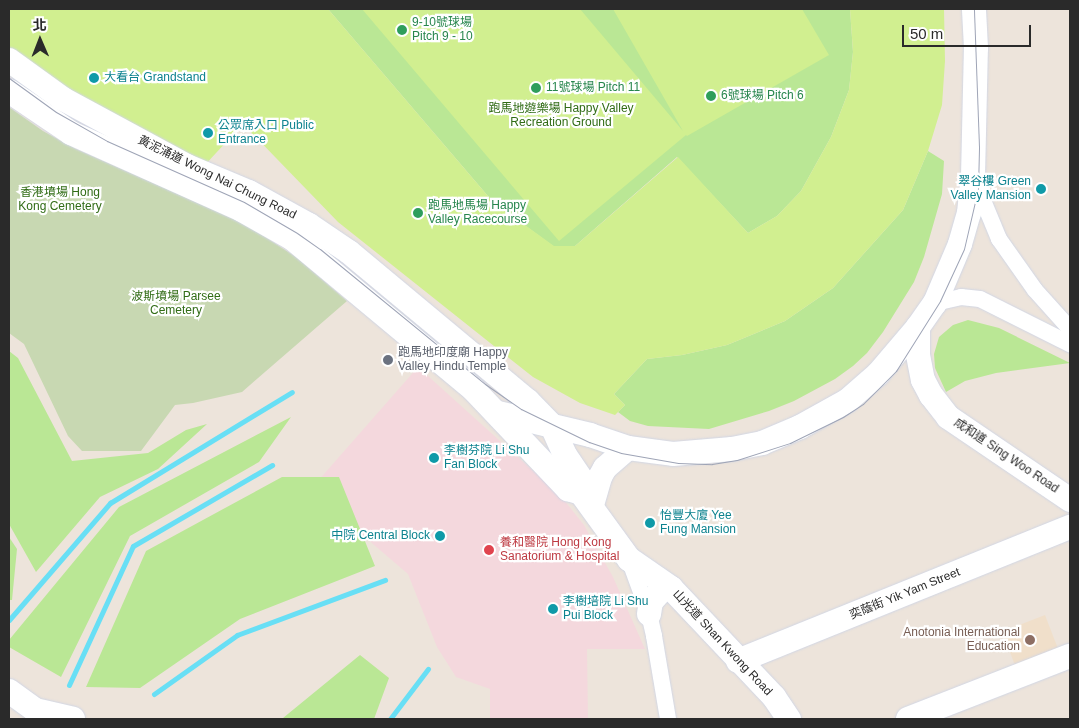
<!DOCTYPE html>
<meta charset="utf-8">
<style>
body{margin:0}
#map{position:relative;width:1079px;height:728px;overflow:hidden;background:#ede4db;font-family:Arial,"Noto Sans TC",sans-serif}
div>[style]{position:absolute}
.education>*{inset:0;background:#f0dfca;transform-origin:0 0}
.medical>*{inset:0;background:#f4d8dd}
.green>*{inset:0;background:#bae795}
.cemetery>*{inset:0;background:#c8d8b2}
.pitch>*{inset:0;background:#d1ef90}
.stream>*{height:5px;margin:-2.5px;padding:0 2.5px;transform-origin:2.5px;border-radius:2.5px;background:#68dff5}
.roads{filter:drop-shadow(0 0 1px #d1d6e4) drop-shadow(0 0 1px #d1d6e4)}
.street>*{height:16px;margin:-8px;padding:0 8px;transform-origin:8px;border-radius:8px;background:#fff}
.secondary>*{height:24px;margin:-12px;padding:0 12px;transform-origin:12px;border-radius:12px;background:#fff}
.tram>*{height:1px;margin:-0.5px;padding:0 0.5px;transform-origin:0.5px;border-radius:0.5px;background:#9ea4b6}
.dots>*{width:14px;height:14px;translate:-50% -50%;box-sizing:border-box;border:2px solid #fff;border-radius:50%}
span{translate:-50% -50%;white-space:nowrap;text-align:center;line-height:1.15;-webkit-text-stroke:4.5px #fff;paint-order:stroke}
.leisure-label{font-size:12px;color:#27864d}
.left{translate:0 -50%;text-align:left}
.culture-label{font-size:12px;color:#0d838f}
.right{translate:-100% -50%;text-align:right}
.park-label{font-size:12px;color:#316c16}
.street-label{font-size:12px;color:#2a2a2a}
.worship-label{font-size:12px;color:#5b616d}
.health-label{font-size:12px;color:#be3a42}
.education-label{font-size:12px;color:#785e54}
.frame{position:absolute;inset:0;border:10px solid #2a2a2a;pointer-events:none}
.north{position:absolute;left:15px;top:15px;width:50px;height:50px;-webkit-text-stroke:4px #fff;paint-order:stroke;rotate:359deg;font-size:14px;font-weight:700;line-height:20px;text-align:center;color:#2a2a2a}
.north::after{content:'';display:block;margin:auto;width:18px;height:22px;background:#2a2a2a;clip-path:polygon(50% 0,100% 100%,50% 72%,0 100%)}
.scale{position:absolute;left:902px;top:25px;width:129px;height:22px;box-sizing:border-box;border:2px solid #2a2a2a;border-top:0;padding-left:6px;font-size:15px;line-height:18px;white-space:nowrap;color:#2a2a2a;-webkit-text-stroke:4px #fff;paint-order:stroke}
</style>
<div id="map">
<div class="education">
<div style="left:1045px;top:615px;width:36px;height:46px;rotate:69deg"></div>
</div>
<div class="medical">
<div style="clip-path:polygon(418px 367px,560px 495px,584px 525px,613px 577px,645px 649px,587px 649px,588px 719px,490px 719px,490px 689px,456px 677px,437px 647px,408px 574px,310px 490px)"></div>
</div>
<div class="green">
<div style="clip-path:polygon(328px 9px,850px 9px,853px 52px,849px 90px,831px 137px,801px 191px,777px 216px,748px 233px,677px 157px,575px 246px,553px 246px,493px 202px)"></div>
<div style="clip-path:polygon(928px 151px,944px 161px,942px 194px,924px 257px,914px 282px,883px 332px,867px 353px,853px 366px,835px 379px,794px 401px,769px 411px,709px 429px,648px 426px,630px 421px,618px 412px,625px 405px,614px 394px,647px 359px,682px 355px,727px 345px,785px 321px,833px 288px,903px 210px)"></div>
<div style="clip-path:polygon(968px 320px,999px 328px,1070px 363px,996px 373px,965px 381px,946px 392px,935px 368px,934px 354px,939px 337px,953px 325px)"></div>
<div style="clip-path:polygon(9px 351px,18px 358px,72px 461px,148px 453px,186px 430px,207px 424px,158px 469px,100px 497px,36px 572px,9px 524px)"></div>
<div style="clip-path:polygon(291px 417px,259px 462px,130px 536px,61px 677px,9px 647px,9px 640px,119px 507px)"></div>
<div style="clip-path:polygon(282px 477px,339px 477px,375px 566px,240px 619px,140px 688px,86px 687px,146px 551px)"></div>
<div style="clip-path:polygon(9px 537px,17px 549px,12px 600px,9px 600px)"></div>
<div style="clip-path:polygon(360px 655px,389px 678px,374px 719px,235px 719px,283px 718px)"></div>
</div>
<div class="cemetery">
<div style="clip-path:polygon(9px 107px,43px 131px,76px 149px,242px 222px,296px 257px,347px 301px,242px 392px,193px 403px,175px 405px,141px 451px,82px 451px,68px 436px,24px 344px,9px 333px)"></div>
</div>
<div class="pitch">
<div style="clip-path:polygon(9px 9px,328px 9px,493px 202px,554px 246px,575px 246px,678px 157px,748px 233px,777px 216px,801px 191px,831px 137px,849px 90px,853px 52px,850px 9px,944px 9px,945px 61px,942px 105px,928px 151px,903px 210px,833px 288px,785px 321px,727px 345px,682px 355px,647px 359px,614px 394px,625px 405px,615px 415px,580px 403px,533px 377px,338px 222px,243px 124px,203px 167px,151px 142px,9px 50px)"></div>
<div style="clip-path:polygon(362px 9px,580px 9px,683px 131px,613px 9px,802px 9px,829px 55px,687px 136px,686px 135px,559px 241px)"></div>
</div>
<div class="stream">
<div style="left:9px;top:620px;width:155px;rotate:-49.2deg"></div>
<div style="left:110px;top:503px;width:213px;rotate:-31.4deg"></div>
<div style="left:69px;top:685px;width:153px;rotate:-65.3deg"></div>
<div style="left:133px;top:546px;width:161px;rotate:-30.2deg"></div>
<div style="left:154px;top:694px;width:102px;rotate:-35.4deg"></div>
<div style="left:237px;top:635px;width:158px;rotate:-20.4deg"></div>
<div style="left:390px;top:719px;width:63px;rotate:-52.8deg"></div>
</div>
<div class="roads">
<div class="street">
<div style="left:975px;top:181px;width:63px;rotate:67.5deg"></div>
<div style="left:999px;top:239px;width:62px;rotate:54.8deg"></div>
<div style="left:1035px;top:290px;width:52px;rotate:48.1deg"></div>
<div style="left:935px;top:303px;width:27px;rotate:-13deg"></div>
<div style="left:961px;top:297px;width:19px;rotate:6deg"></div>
<div style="left:980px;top:299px;width:101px;rotate:26.6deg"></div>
<div style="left:629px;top:559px;width:59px;rotate:70deg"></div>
<div style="left:649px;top:614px;width:23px;rotate:77deg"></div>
<div style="left:654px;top:636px;width:84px;rotate:80.4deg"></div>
</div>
<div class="secondary">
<div style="left:9px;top:60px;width:67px;rotate:35.8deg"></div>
<div style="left:63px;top:99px;width:141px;rotate:28.4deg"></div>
<div style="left:187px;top:166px;width:67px;rotate:22.8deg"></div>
<div style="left:249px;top:192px;width:68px;rotate:28.8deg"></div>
<div style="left:309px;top:225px;width:48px;rotate:34deg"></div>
<div style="left:349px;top:252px;width:233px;rotate:39.8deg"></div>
<div style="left:528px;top:401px;width:35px;rotate:46deg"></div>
<div style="left:552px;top:426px;width:32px;rotate:66deg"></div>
<div style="left:565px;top:455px;width:29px;rotate:56deg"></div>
<div style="left:581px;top:479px;width:14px;rotate:90deg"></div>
<div style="left:581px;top:493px;width:82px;rotate:54deg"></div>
<div style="left:629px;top:559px;width:51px;rotate:34.6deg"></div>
<div style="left:671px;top:588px;width:150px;rotate:46.6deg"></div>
<div style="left:774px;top:697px;width:27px;rotate:56deg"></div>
<div style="left:9px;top:91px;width:75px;rotate:34.1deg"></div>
<div style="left:71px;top:133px;width:188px;rotate:24.2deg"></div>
<div style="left:242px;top:210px;width:59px;rotate:29.6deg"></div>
<div style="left:293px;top:239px;width:236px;rotate:39.8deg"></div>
<div style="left:474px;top:390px;width:137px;rotate:46.5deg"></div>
<div style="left:568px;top:489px;width:14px;rotate:17deg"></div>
<div style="left:918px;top:327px;width:28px;rotate:90deg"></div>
<div style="left:918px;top:355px;width:25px;rotate:79deg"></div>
<div style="left:923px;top:380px;width:17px;rotate:62deg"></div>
<div style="left:931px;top:395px;width:28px;rotate:52deg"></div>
<div style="left:948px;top:417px;width:148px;rotate:34.2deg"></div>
<div style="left:498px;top:413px;width:95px;rotate:13.4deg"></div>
<div style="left:590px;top:435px;width:40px;rotate:18.9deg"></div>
<div style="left:628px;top:448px;width:45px;rotate:7.6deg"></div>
<div style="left:673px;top:454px;width:59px;rotate:-4.8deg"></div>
<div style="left:732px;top:449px;width:31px;rotate:-11deg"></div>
<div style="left:762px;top:443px;width:41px;rotate:-22.8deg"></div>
<div style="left:800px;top:427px;width:54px;rotate:-29deg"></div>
<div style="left:847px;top:401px;width:41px;rotate:-41.1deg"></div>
<div style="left:878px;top:374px;width:62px;rotate:-49.6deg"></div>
<div style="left:918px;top:327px;width:29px;rotate:-55deg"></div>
<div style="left:935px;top:303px;width:64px;rotate:-67deg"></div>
<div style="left:960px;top:244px;width:32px;rotate:-74deg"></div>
<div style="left:969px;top:213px;width:36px;rotate:-84deg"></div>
<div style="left:973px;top:177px;width:129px;rotate:-88.7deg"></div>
<div style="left:976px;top:48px;width:39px;rotate:-93deg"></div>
<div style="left:592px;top:505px;width:29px;rotate:-74deg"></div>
<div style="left:600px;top:477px;width:10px;rotate:-61deg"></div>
<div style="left:605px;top:468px;width:30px;rotate:-41deg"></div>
<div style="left:649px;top:614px;width:12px;rotate:-81deg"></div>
<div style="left:651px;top:602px;width:8px;rotate:-50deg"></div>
<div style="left:656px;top:596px;width:10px;rotate:-45deg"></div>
<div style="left:663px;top:589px;width:8px;rotate:-7deg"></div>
<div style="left:738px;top:661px;width:358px;rotate:-22deg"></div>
<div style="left:9px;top:691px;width:32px;rotate:36deg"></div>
<div style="left:35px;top:710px;width:39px;rotate:13deg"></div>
<div style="left:908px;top:719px;width:174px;rotate:-21.3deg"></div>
</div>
</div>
<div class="tram">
<div style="left:9px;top:78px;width:58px;rotate:35.9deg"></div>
<div style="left:56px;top:112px;width:59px;rotate:29.6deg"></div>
<div style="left:107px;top:141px;width:150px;rotate:24deg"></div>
<div style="left:244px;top:202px;width:61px;rotate:30.3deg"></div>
<div style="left:297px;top:233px;width:28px;rotate:35deg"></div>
<div style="left:320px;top:249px;width:213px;rotate:39.3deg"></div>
<div style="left:485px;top:384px;width:44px;rotate:34.8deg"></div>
<div style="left:521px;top:409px;width:76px;rotate:25.9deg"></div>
<div style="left:589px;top:442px;width:34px;rotate:19deg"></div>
<div style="left:621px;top:453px;width:58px;rotate:10deg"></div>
<div style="left:678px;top:463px;width:34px;rotate:2deg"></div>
<div style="left:712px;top:464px;width:25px;rotate:-9deg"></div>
<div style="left:737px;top:460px;width:56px;rotate:-17.8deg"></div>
<div style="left:790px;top:443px;width:59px;rotate:-26.1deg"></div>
<div style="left:843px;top:417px;width:24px;rotate:-33deg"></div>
<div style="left:863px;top:404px;width:47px;rotate:-45deg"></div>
<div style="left:896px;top:371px;width:83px;rotate:-57.8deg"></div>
<div style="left:940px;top:301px;width:57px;rotate:-65.2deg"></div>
<div style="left:964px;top:249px;width:62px;rotate:-76.9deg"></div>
<div style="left:978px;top:189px;width:42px;rotate:-88.6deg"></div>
<div style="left:979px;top:147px;width:138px;rotate:-92.1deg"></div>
</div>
<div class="dots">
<div style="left:402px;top:30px;background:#2e9e5b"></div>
<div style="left:94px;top:78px;background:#0f9aa8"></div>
<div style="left:536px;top:88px;background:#2e9e5b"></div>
<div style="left:711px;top:96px;background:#2e9e5b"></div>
<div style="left:208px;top:133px;background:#0f9aa8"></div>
<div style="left:1041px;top:189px;background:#0f9aa8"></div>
<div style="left:418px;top:213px;background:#2e9e5b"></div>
<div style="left:388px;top:360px;background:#6b7280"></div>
<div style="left:434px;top:458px;background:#0f9aa8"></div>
<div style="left:650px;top:523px;background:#0f9aa8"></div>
<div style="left:440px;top:536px;background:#0f9aa8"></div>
<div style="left:489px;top:550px;background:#e0444e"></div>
<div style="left:553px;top:609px;background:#0f9aa8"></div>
<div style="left:1030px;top:640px;background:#8d6e63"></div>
</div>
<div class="leisure-label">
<span class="left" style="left:412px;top:30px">9-10號球場<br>Pitch 9 - 10</span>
<span class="left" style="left:546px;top:88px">11號球場 Pitch 11</span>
<span class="left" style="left:721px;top:96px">6號球場 Pitch 6</span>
<span class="left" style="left:428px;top:213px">跑馬地馬場 Happy<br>Valley Racecourse</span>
</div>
<div class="culture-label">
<span class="left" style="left:104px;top:78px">大看台 Grandstand</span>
<span class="left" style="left:218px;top:133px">公眾席入口 Public<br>Entrance</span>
<span class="right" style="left:1031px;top:189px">翠谷樓 Green<br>Valley Mansion</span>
<span class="left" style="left:444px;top:458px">李樹芬院 Li Shu<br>Fan Block</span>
<span class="left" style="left:660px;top:523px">怡豐大廈 Yee<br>Fung Mansion</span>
<span class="right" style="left:430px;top:536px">中院 Central Block</span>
<span class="left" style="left:563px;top:609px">李樹培院 Li Shu<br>Pui Block</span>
</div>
<div class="park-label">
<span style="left:561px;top:116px">跑馬地遊樂場 Happy Valley<br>Recreation Ground</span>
<span style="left:60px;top:200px">香港墳場 Hong<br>Kong Cemetery</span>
<span style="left:176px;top:304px">波斯墳場 Parsee<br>Cemetery</span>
</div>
<div class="street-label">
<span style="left:217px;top:178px;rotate:26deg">黃泥涌道 Wong Nai Chung Road</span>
<span style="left:1006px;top:456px;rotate:34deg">成和道 Sing Woo Road</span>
<span style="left:905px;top:594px;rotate:-22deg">奕蔭街 Yik Yam Street</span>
<span style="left:722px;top:643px;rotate:47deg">山光道 Shan Kwong Road</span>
</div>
<div class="worship-label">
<span class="left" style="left:398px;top:360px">跑馬地印度廟 Happy<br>Valley Hindu Temple</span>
</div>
<div class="health-label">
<span class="left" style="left:500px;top:550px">養和醫院 Hong Kong<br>Sanatorium &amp; Hospital</span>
</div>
<div class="education-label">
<span class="right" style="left:1020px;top:640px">Anotonia International<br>Education</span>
</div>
<div class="frame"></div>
<div class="north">北</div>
<div class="scale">50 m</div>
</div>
